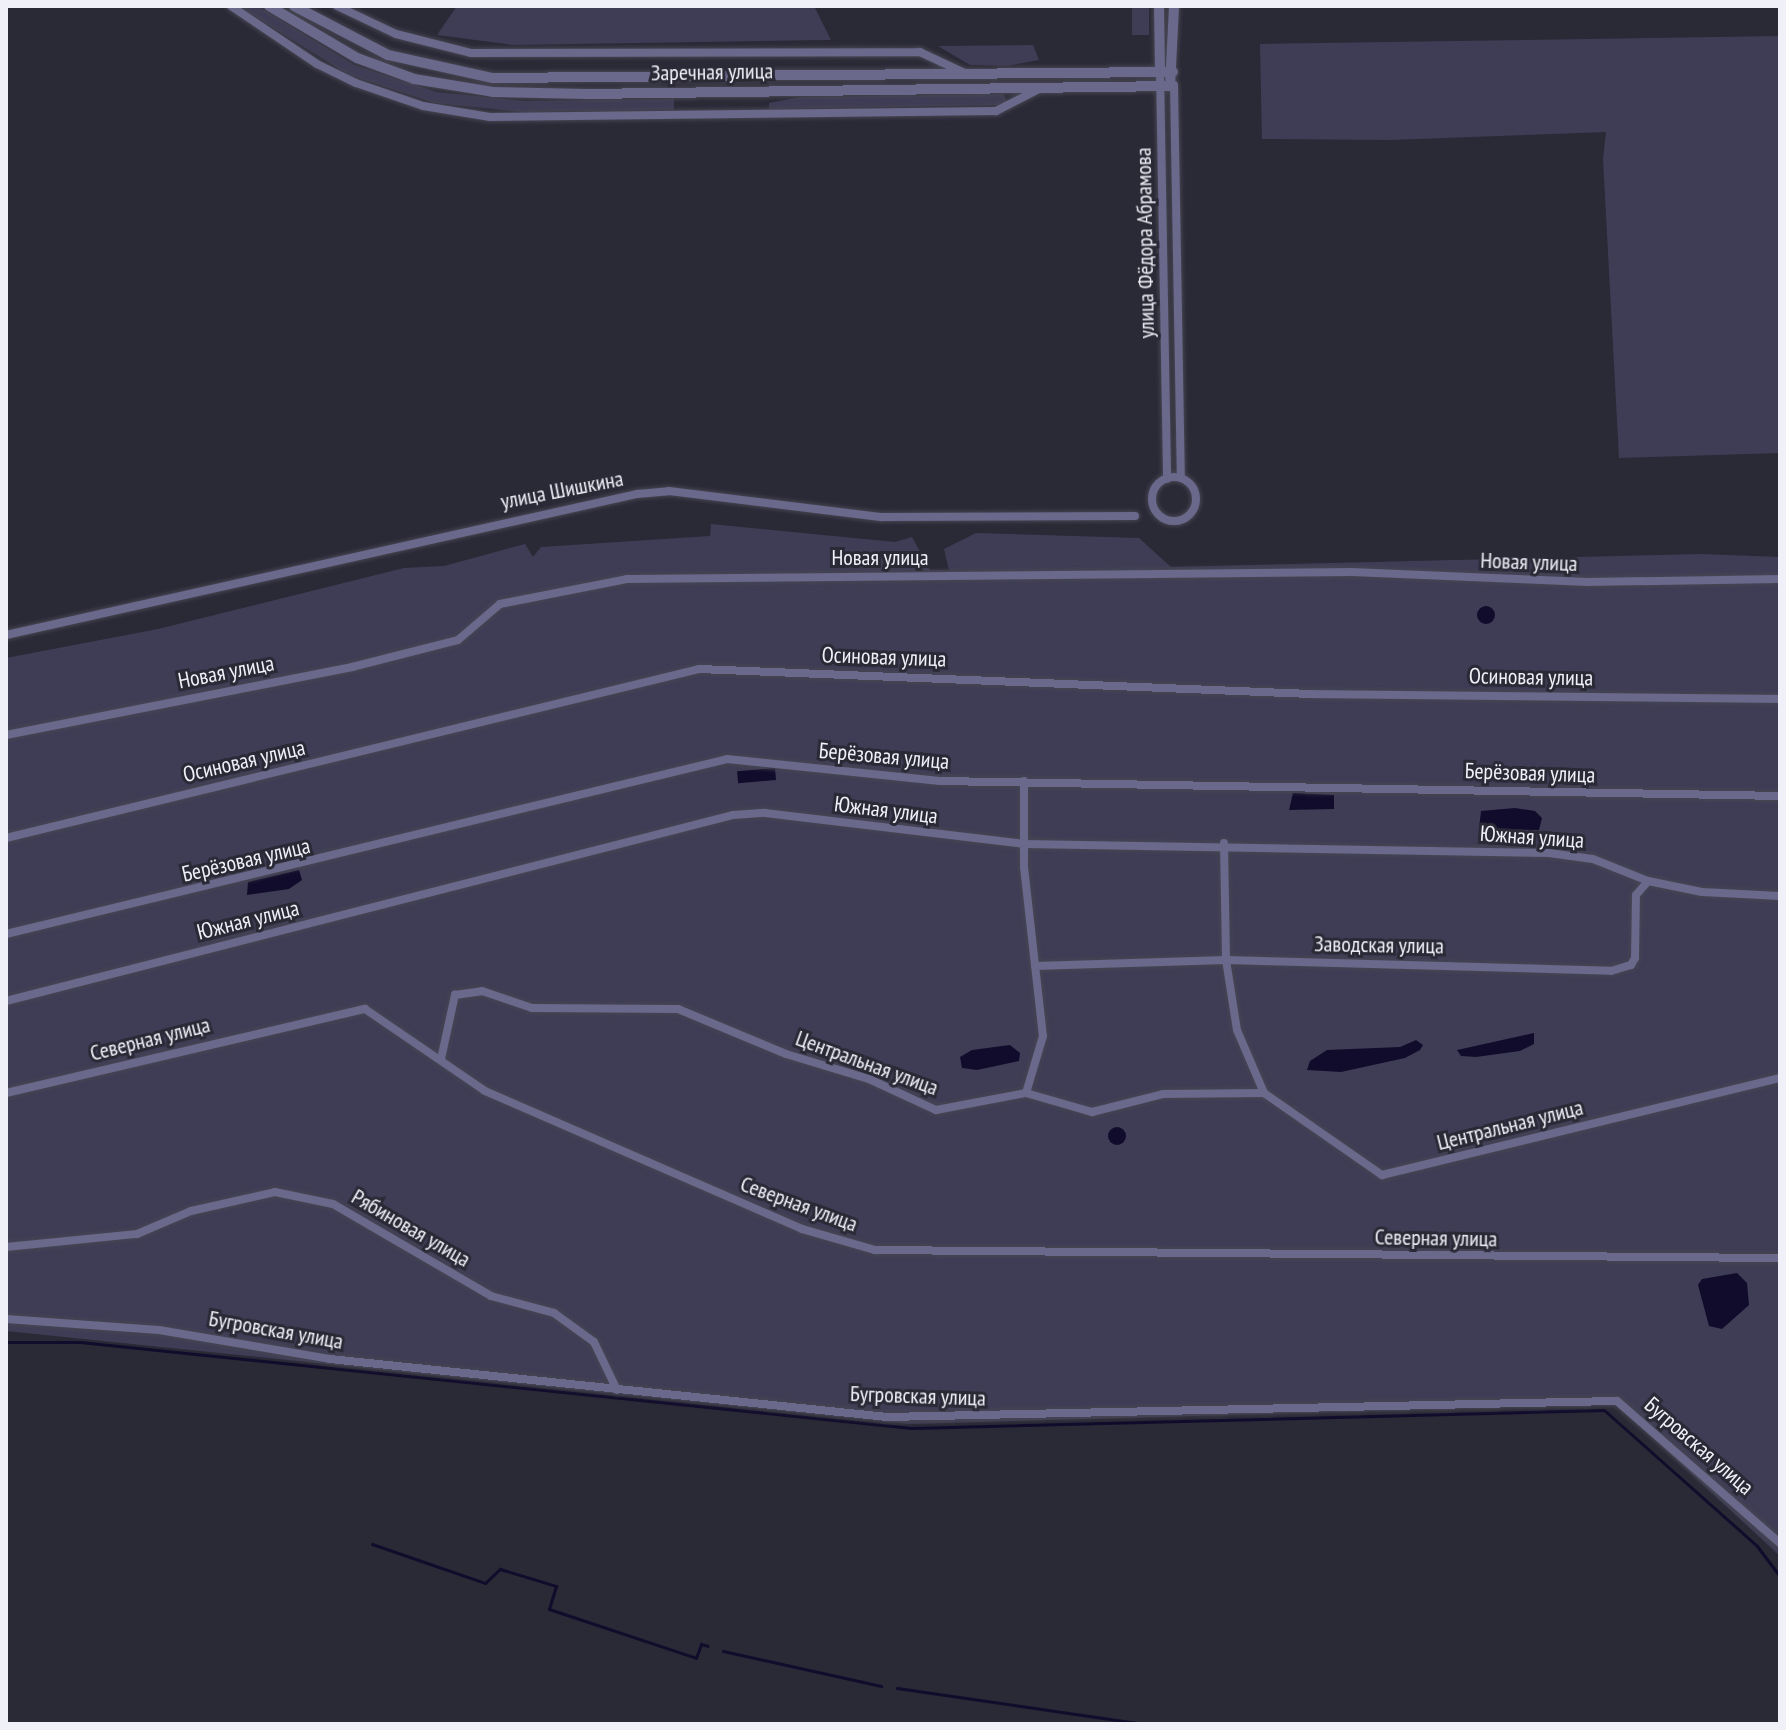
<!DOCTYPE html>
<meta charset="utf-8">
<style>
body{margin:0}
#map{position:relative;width:1786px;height:1730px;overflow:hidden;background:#2a2936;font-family:"PT Sans Narrow",sans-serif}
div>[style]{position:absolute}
.green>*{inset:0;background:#3f3d56;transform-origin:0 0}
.water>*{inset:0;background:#110c2b;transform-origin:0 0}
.round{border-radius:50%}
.stream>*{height:3px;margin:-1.5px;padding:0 1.5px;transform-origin:1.5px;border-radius:1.5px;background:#110c2b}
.roads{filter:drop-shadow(0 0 2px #464551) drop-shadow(0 0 2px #464551)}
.minor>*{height:8px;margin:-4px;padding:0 4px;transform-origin:4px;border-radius:4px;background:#6a688b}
.minor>.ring{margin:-4px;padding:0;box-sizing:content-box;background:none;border:8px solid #6a688b;border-radius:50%}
.tertiary>*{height:10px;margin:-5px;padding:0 5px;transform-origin:5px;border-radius:5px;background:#6a688b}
span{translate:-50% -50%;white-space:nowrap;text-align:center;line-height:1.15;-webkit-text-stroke:6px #2a2936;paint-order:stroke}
.street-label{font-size:22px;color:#f0f0f8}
.frame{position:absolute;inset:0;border:8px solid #f0f0f8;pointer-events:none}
</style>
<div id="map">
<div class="green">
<div style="clip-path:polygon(238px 6px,258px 6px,354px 65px,437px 92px,524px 101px,674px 99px,674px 110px,523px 112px,435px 103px,349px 75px)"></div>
<div style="clip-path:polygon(457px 6px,814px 6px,831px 40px,513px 45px,437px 35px)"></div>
<div style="left:1132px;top:6px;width:17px;height:29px"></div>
<div style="clip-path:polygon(1780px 36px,1780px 453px,1619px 458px,1603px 159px,1606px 132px,1390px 140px,1262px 139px,1260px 44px)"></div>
<div style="clip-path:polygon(1033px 45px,1039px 60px,1007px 66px,970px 65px,938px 46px)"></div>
<div style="clip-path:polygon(1004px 94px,1007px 102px,999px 105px,769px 109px,769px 103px,800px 97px)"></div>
<div style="clip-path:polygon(711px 524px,895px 542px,912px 537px,930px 570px,949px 570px,944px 549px,976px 533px,1139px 538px,1171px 567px,1701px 554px,1780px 557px,1780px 1556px,1616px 1404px,909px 1424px,6px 1331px,6px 658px,158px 629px,404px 568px,444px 566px,525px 544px,533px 557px,541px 547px,710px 536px)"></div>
</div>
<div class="water">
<div class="round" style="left:1477px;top:606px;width:18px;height:18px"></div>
<div style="left:775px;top:768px;width:12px;height:38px;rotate:85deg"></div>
<div style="clip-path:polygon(1293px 793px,1334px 795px,1334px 809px,1289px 810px)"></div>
<div style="clip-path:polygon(1515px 808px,1535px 811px,1542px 818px,1539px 830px,1479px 829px,1481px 811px)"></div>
<div style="clip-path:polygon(299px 870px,302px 880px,289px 889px,247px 895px,248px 882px)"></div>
<div style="clip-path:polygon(1534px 1033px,1534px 1044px,1520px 1051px,1476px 1057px,1461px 1056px,1457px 1050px)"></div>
<div style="clip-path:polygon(1416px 1040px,1423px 1045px,1420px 1050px,1405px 1058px,1341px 1072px,1307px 1070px,1310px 1061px,1327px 1050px,1400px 1047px)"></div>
<div style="clip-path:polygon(1010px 1045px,1020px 1053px,1019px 1061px,977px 1070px,962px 1068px,960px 1057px,972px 1050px)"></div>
<div class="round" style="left:1108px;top:1127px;width:18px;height:18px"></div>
<div style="clip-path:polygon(1737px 1273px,1747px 1283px,1749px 1305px,1722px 1329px,1709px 1326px,1698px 1285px,1702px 1279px)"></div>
</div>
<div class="stream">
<div style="left:6px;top:1342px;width:74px"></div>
<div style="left:80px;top:1342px;width:836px;rotate:5.9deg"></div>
<div style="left:912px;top:1428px;width:692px;rotate:-1.49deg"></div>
<div style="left:1604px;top:1410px;width:205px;rotate:41.6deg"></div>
<div style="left:1757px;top:1546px;width:39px;rotate:53deg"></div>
<div style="left:372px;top:1544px;width:120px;rotate:19deg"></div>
<div style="left:485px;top:1583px;width:21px;rotate:-43deg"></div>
<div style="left:500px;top:1569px;width:59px;rotate:16.9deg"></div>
<div style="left:556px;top:1586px;width:24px;rotate:107deg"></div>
<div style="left:549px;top:1609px;width:155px;rotate:18.4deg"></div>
<div style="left:696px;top:1658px;width:15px;rotate:-70deg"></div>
<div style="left:701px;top:1644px;width:7px;rotate:16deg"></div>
<div style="left:723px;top:1651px;width:162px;rotate:12.5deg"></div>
<div style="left:897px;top:1688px;width:251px;rotate:8.3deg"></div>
</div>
<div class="roads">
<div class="minor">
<div style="left:231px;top:6px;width:104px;rotate:34deg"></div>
<div style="left:317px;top:64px;width:43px;rotate:26deg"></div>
<div style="left:356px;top:83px;width:71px;rotate:18.9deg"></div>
<div style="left:423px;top:106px;width:68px;rotate:9.3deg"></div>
<div style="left:490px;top:117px;width:506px;rotate:-0.68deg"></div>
<div style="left:996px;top:111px;width:51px;rotate:-27.1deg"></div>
<div style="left:337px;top:6px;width:65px;rotate:25.4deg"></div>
<div style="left:396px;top:34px;width:77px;rotate:14.2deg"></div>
<div style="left:471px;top:53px;width:449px;rotate:-0.1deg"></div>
<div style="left:920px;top:52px;width:52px;rotate:25.1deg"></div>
<div style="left:1160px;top:71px;width:408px;rotate:89deg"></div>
<div style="left:1174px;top:85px;width:393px;rotate:89deg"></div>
<div class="ring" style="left:1152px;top:477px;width:36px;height:36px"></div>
<div style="left:6px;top:635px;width:647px;rotate:-12.6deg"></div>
<div style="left:637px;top:494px;width:32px;rotate:-5deg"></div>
<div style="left:669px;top:491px;width:215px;rotate:7deg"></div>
<div style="left:882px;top:517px;width:253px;rotate:-0.2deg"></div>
<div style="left:6px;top:735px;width:353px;rotate:-11.1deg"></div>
<div style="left:352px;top:667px;width:109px;rotate:-14.3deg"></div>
<div style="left:458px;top:640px;width:55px;rotate:-40.6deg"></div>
<div style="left:500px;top:604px;width:129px;rotate:-11.1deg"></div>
<div style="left:627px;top:579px;width:725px;rotate:-0.55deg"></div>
<div style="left:1352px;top:572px;width:236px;rotate:2.4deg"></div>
<div style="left:1588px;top:582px;width:192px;rotate:-0.9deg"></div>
<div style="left:1024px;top:781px;width:86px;rotate:90deg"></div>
<div style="left:1024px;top:867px;width:170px;rotate:83.6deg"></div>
<div style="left:1043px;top:1036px;width:59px;rotate:106.6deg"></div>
<div style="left:6px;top:838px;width:713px;rotate:-13.71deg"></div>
<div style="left:699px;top:669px;width:613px;rotate:2.34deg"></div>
<div style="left:1311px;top:694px;width:469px;rotate:0.6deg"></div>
<div style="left:1224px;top:843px;width:117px;rotate:89deg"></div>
<div style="left:1226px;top:960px;width:71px;rotate:81.1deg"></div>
<div style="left:1237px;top:1030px;width:69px;rotate:66.8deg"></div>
<div style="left:6px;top:934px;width:742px;rotate:-13.64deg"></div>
<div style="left:727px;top:759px;width:214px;rotate:5.9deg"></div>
<div style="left:940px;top:781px;width:840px;rotate:1.02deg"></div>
<div style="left:1035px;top:966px;width:191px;rotate:-1.8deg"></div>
<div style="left:1226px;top:960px;width:385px;rotate:1.6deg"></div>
<div style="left:1611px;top:971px;width:21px;rotate:-17deg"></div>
<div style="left:1631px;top:965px;width:8px;rotate:-60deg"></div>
<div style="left:1635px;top:958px;width:63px;rotate:-89.1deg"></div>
<div style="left:1636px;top:895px;width:18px;rotate:-49deg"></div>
<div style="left:6px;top:1001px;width:750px;rotate:-14.35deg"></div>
<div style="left:733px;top:815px;width:32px;rotate:-4deg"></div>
<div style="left:765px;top:813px;width:262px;rotate:6.8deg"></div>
<div style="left:1025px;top:844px;width:524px;rotate:0.98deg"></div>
<div style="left:1549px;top:853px;width:44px;rotate:7.8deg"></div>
<div style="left:1593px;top:859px;width:59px;rotate:21.8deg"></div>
<div style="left:1648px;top:881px;width:55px;rotate:11.5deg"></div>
<div style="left:1702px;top:892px;width:78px;rotate:2.9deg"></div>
<div style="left:441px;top:1059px;width:66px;rotate:-77.7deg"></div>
<div style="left:455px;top:995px;width:27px;rotate:-8deg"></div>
<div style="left:482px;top:991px;width:53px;rotate:18.8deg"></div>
<div style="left:532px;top:1008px;width:146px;rotate:0.4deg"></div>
<div style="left:678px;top:1009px;width:117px;rotate:22.6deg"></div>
<div style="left:786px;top:1054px;width:87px;rotate:16.8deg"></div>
<div style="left:869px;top:1079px;width:74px;rotate:24.8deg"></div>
<div style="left:936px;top:1110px;width:92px;rotate:-10.7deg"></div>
<div style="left:1026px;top:1093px;width:69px;rotate:16.1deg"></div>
<div style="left:1092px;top:1112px;width:73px;rotate:-14.2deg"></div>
<div style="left:1163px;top:1094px;width:101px;rotate:-0.6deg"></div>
<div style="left:1264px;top:1093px;width:144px;rotate:34.8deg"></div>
<div style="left:1382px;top:1175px;width:410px;rotate:-13.7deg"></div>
<div style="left:6px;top:1093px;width:369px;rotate:-13.2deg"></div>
<div style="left:365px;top:1009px;width:145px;rotate:34.3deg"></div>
<div style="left:485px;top:1091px;width:346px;rotate:23.5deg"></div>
<div style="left:802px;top:1229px;width:76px;rotate:16deg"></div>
<div style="left:875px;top:1250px;width:905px;rotate:0.51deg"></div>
<div style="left:6px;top:1247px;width:132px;rotate:-5.7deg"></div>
<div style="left:137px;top:1234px;width:59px;rotate:-23.1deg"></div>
<div style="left:191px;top:1211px;width:86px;rotate:-12.7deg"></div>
<div style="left:275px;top:1192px;width:59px;rotate:11.7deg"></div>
<div style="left:333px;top:1204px;width:183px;rotate:30.2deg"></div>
<div style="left:491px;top:1296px;width:65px;rotate:15.1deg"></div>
<div style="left:554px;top:1313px;width:49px;rotate:35.9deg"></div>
<div style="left:594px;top:1342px;width:53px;rotate:64.4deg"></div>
<div style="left:6px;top:1319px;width:153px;rotate:4.1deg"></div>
<div style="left:159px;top:1330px;width:173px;rotate:9.6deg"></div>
<div style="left:330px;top:1359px;width:560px;rotate:5.94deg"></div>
<div style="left:887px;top:1417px;width:730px;rotate:-1.26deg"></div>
<div style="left:1617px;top:1401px;width:216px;rotate:41.1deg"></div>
</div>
<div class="tertiary">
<div style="left:269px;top:6px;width:102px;rotate:30.6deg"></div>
<div style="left:357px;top:58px;width:61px;rotate:20.2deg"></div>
<div style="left:414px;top:79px;width:80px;rotate:9.3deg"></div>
<div style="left:493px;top:92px;width:93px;rotate:1.2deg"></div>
<div style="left:586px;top:94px;width:584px;rotate:-0.78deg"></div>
<div style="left:1170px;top:86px;width:80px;rotate:-87.1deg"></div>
<div style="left:294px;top:6px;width:106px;rotate:27.5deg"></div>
<div style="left:388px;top:55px;width:107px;rotate:12.4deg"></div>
<div style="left:493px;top:78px;width:680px;rotate:-0.51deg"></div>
<div style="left:1159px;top:6px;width:65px;rotate:89.1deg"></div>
</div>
</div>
<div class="street-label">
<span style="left:712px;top:72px;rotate:-1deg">Заречная улица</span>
<span style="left:1145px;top:243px;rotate:-91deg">улица Фёдора Абрамова</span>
<span style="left:562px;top:490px;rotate:-11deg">улица Шишкина</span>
<span style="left:880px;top:558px">Новая улица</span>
<span style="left:1529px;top:562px;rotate:2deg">Новая улица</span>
<span style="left:884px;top:657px;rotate:2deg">Осиновая улица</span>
<span style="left:226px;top:672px;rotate:-11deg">Новая улица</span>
<span style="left:1531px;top:677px;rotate:1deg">Осиновая улица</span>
<span style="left:884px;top:756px;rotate:5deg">Берёзовая улица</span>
<span style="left:244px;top:761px;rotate:-13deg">Осиновая улица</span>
<span style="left:1530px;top:773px;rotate:2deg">Берёзовая улица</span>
<span style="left:886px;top:810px;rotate:7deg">Южная улица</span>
<span style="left:1532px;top:837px;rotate:4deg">Южная улица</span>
<span style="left:246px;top:860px;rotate:-13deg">Берёзовая улица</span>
<span style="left:248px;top:920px;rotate:-14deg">Южная улица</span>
<span style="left:1379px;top:945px;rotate:1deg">Заводская улица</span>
<span style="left:150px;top:1039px;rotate:-14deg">Северная улица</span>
<span style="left:867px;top:1063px;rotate:20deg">Центральная улица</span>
<span style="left:1510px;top:1125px;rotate:-14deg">Центральная улица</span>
<span style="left:799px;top:1204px;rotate:20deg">Северная улица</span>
<span style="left:411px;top:1228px;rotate:30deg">Рябиновая улица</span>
<span style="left:1436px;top:1238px;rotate:1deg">Северная улица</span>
<span style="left:276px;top:1330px;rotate:10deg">Бугровская улица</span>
<span style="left:918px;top:1396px;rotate:2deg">Бугровская улица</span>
<span style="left:1699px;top:1446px;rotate:41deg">Бугровская улица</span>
</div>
<div class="frame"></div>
</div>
